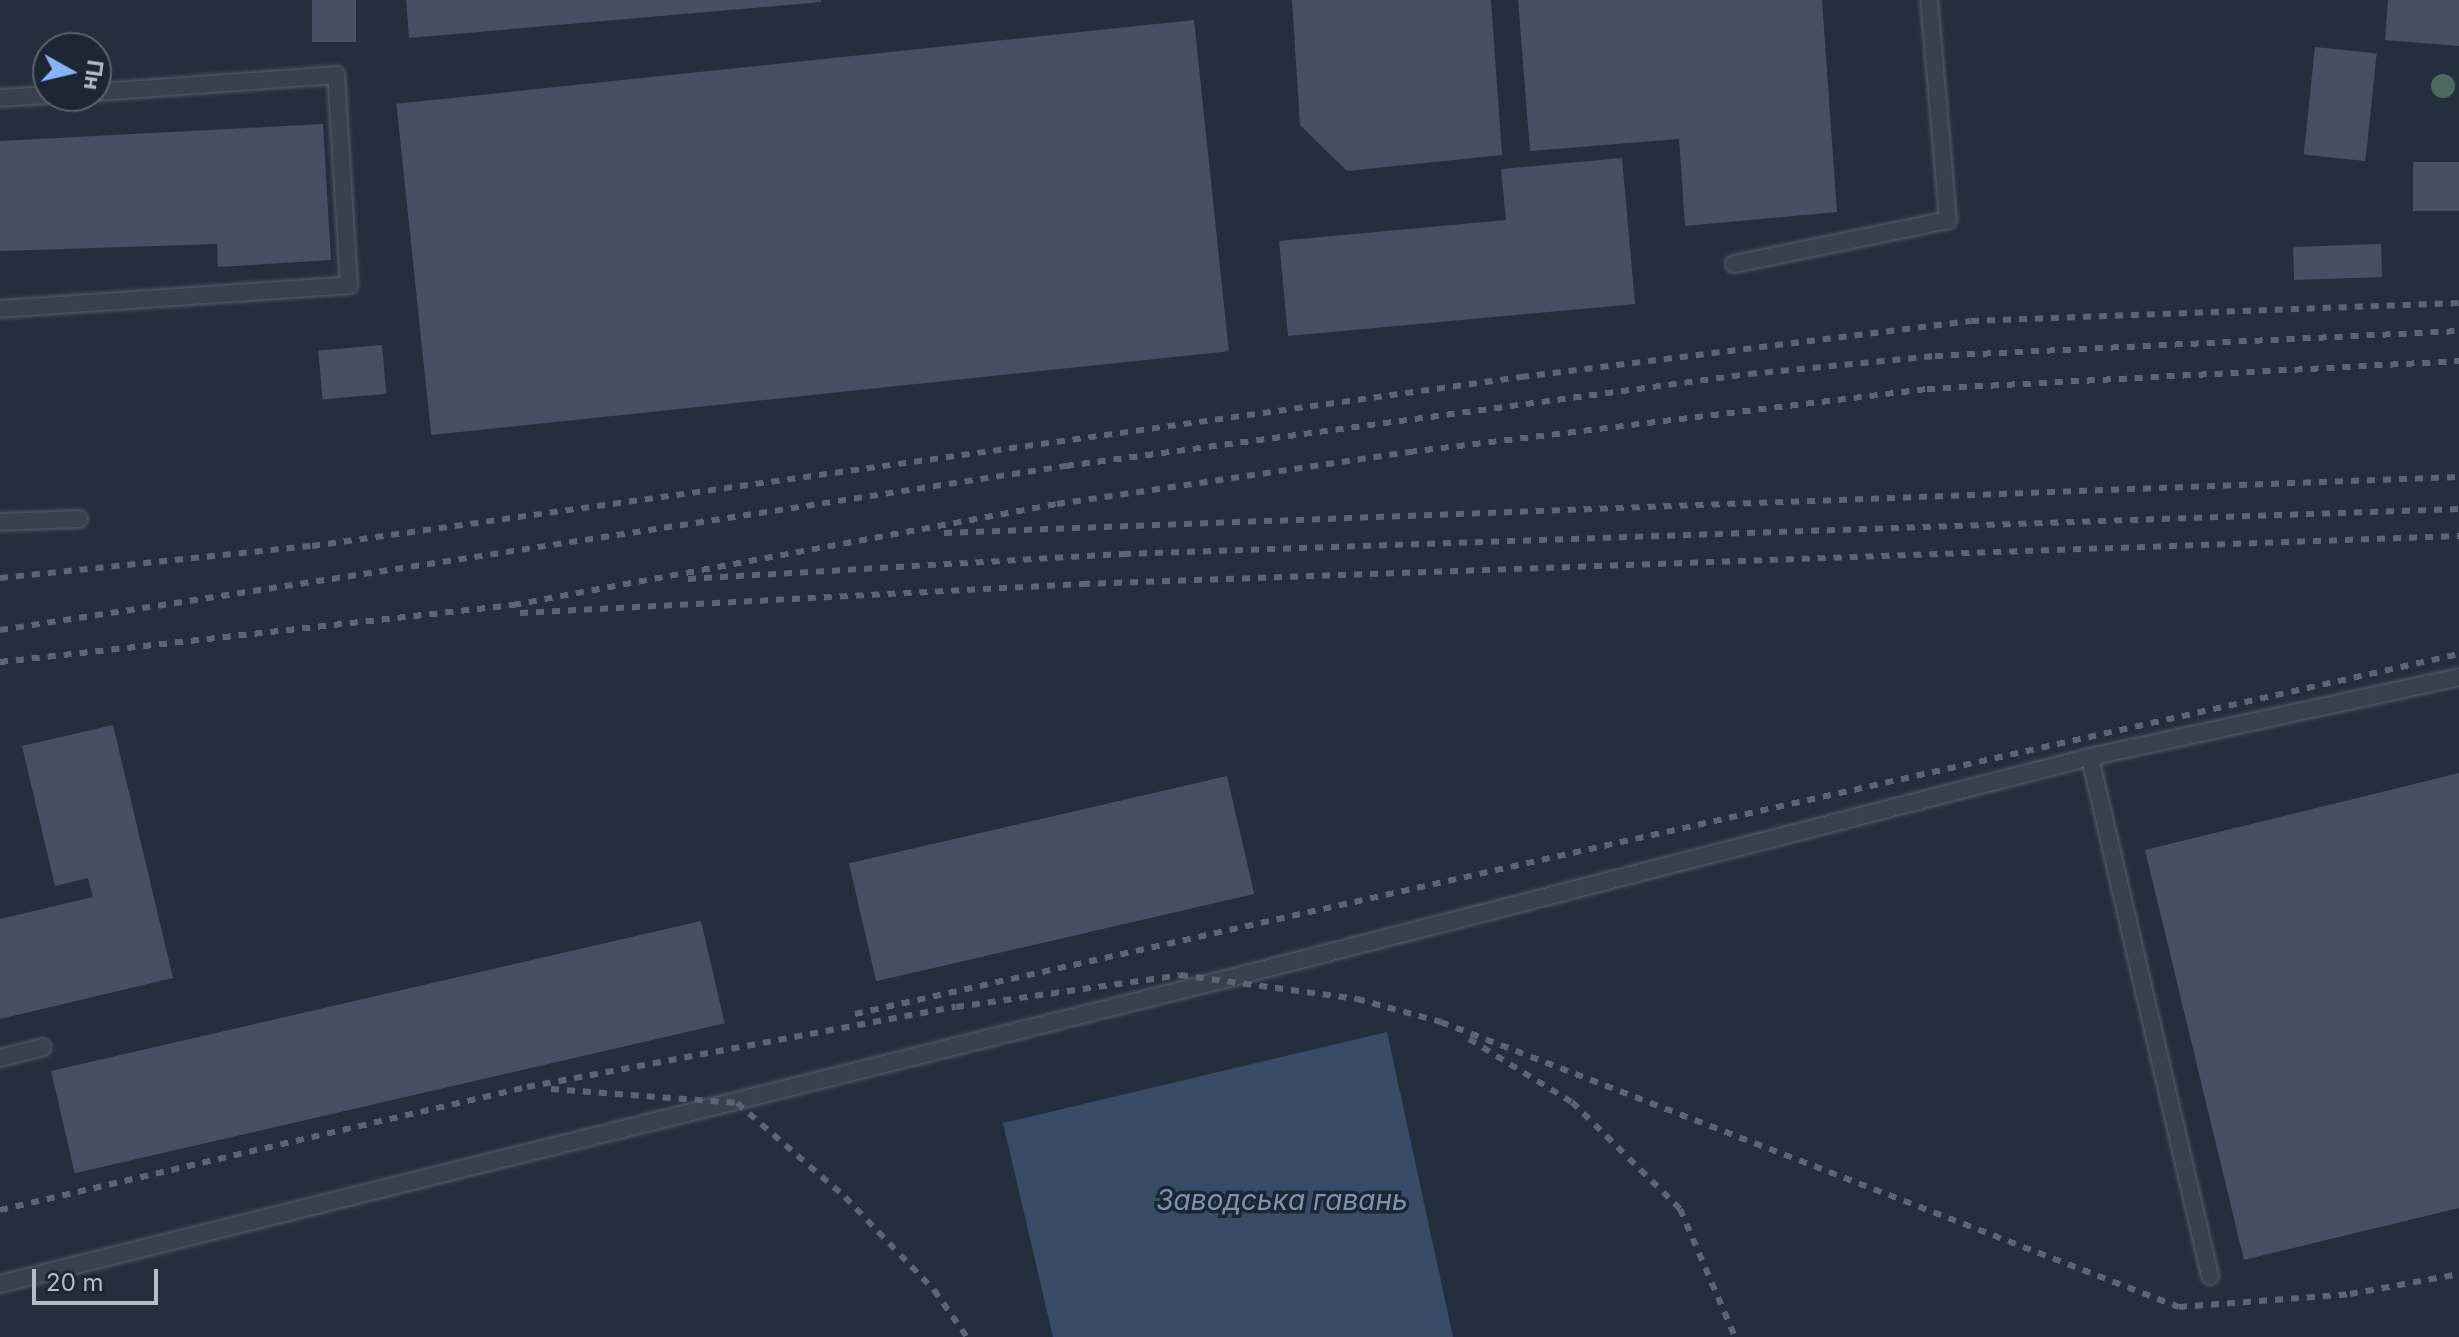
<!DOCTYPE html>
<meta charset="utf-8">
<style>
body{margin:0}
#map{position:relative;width:2459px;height:1337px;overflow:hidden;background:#242f3e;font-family:Inter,sans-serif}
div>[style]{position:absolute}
.water>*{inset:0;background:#394c67}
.building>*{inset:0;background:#455162;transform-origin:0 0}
.roads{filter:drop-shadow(0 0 2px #565f6c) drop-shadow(0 0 2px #565f6c)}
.service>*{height:16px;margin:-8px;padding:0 8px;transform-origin:8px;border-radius:8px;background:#38414e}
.rail>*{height:6px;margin-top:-3px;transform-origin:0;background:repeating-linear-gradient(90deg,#5a6575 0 8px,transparent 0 16px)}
.trees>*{width:24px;height:24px;margin:-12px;border-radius:50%;background:#4b6a5d}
span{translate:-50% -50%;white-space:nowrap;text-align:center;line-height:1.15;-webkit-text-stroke:7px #1d2633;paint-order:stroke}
.water-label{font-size:28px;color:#7c92b1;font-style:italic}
.north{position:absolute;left:32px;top:32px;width:80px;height:80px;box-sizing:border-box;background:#1d2633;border:2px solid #59626f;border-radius:50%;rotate:98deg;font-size:22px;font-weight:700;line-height:32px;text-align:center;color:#b4bcc9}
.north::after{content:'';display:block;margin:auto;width:28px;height:36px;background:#8ab4f8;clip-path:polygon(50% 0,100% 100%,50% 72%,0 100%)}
.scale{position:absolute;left:32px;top:1269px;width:126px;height:36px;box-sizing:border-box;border:4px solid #b4bcc9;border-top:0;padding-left:10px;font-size:24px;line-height:28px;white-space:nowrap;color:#b4bcc9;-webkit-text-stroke:6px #1d2633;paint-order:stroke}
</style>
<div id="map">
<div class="water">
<div style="clip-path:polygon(1387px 1032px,1453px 1337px,1053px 1337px,1003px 1123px)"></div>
</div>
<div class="building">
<div style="left:312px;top:0;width:44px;height:42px"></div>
<div style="clip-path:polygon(406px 0,821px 0,821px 2px,409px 38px)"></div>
<div style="clip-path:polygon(1292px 0,1491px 0,1502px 155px,1347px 171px,1300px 125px)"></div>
<div style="clip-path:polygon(1518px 0,1822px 0,1837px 212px,1685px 226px,1679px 139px,1530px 151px)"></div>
<div style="clip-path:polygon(2388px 0,2459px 0,2459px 46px,2385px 40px)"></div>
<div style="left:1194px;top:20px;width:333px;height:802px;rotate:84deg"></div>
<div style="left:2315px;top:47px;width:62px;height:108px;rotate:6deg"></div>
<div style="clip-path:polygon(323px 124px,331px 260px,218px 267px,217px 244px,0 251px,0 141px)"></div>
<div style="clip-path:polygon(1622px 158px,1635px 304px,1288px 336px,1279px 241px,1506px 220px,1501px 169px)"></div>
<div style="left:2459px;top:162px;width:49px;height:46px;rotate:90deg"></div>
<div style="left:2381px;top:244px;width:33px;height:88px;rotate:88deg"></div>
<div style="left:382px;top:345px;width:49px;height:64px;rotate:85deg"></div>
<div style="clip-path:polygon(113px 725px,173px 978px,0 1019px,0 919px,93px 897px,88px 878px,55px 886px,22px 746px)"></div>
<div style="clip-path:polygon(2459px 773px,2459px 1208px,2244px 1260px,2145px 850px)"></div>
<div style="left:1227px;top:776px;width:121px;height:388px;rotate:77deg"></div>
<div style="left:701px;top:921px;width:105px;height:667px;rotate:77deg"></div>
</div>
<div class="roads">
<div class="service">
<div style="left:0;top:98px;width:48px;rotate:-3.6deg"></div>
<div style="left:1734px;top:264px;width:218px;rotate:-11.6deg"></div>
<div style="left:1948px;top:220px;width:221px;rotate:-94.9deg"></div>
<div style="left:0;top:309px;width:350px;rotate:-3.9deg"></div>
<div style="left:349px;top:285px;width:210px;rotate:-93.5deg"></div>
<div style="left:336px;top:75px;width:241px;rotate:175.9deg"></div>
<div style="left:0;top:522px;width:79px;rotate:-2.2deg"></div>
<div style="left:2090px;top:757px;width:533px;rotate:76.98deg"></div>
<div style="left:0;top:1058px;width:44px;rotate:-14.3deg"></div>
<div style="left:0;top:1284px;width:1263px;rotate:-13.97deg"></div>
<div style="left:1226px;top:979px;width:892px;rotate:-14.41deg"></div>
<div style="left:2090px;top:757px;width:378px;rotate:-12.2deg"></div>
</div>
</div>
<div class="rail">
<div style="left:944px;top:533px;width:1516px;rotate:-2.12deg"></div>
<div style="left:0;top:578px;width:314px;rotate:-5.9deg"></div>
<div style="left:312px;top:546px;width:1221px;rotate:-7.96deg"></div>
<div style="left:1521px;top:377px;width:453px;rotate:-7.1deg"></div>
<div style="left:1971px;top:321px;width:488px;rotate:-2.1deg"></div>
<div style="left:688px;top:579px;width:436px;rotate:-3.3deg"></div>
<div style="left:1123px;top:554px;width:1337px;rotate:-1.93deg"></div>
<div style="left:520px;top:613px;width:563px;rotate:-2.95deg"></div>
<div style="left:1082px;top:584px;width:1378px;rotate:-2deg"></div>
<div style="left:0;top:630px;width:1079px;rotate:-8.75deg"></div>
<div style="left:1066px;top:466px;width:689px;rotate:-7.67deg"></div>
<div style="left:1749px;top:374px;width:187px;rotate:-5.5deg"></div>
<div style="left:1935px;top:356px;width:525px;rotate:-2.73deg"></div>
<div style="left:0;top:662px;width:516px;rotate:-6.34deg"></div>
<div style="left:513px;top:605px;width:553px;rotate:-10.52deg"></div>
<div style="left:1057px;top:504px;width:356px;rotate:-8.4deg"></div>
<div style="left:1409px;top:452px;width:522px;rotate:-6.93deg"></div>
<div style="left:1927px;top:389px;width:533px;rotate:-3.01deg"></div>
<div style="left:855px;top:1014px;width:1644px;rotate:-12.65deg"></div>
<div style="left:1469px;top:1039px;width:121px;rotate:31.5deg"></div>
<div style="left:1572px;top:1102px;width:152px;rotate:44.7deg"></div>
<div style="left:1680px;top:1209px;width:139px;rotate:66.7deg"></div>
<div style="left:551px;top:1089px;width:187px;rotate:4.3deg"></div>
<div style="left:737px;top:1103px;width:143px;rotate:41deg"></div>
<div style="left:845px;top:1197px;width:129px;rotate:46.3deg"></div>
<div style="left:934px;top:1290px;width:57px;rotate:54.9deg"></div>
<div style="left:0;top:1210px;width:541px;rotate:-13.14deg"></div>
<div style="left:527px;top:1087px;width:436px;rotate:-10.6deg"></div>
<div style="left:956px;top:1007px;width:226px;rotate:-8.1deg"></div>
<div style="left:1180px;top:975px;width:179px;rotate:7.7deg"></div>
<div style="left:1357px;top:999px;width:87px;rotate:15.3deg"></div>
<div style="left:1441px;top:1022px;width:791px;rotate:21.12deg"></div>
<div style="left:2179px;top:1307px;width:171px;rotate:-4.3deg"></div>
<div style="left:2350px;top:1294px;width:111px;rotate:-10.4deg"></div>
</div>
<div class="trees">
<div style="left:2443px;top:86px"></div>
</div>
<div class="water-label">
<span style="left:1282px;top:1200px">Заводська гавань</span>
</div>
<div class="north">Пн</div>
<div class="scale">20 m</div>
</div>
